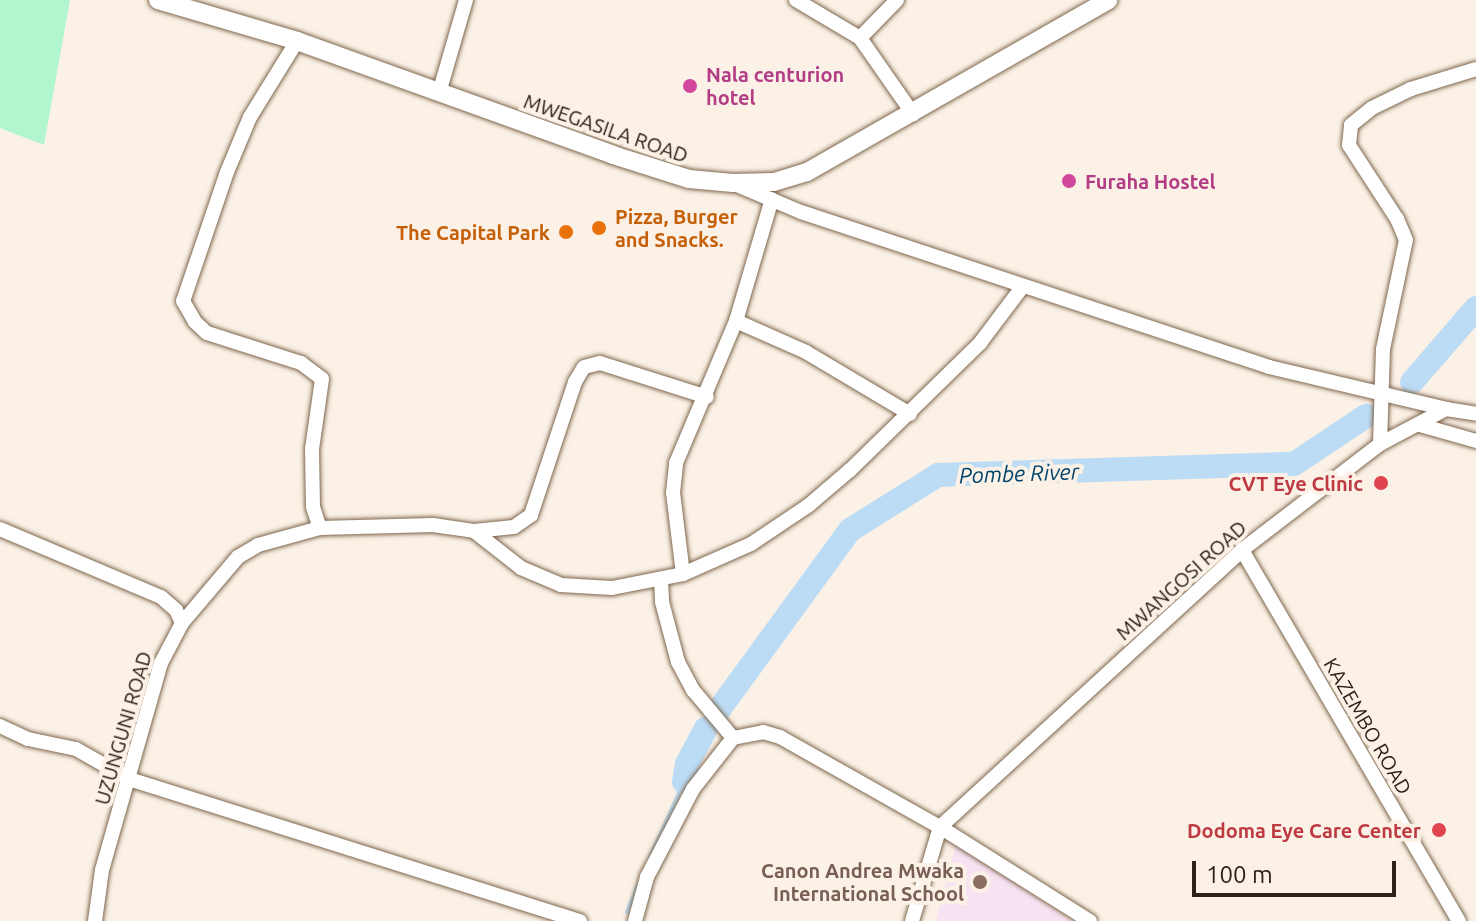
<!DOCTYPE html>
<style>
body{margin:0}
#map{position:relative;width:1476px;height:921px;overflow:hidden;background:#fcf1e6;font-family:Ubuntu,sans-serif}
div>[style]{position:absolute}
.education>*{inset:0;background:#f7e2f2}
.green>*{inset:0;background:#b1f6cf}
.stream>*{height:4px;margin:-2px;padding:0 2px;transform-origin:2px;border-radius:2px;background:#bcdcf5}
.river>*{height:24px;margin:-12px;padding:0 12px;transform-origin:12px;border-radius:12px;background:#bcdcf5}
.roads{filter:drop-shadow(0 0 2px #7e674e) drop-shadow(0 0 2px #7e674e)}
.minor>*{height:14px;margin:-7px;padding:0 7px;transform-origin:7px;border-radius:7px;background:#fff}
.tertiary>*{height:18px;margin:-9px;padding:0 9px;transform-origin:9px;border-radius:9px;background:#fff}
.dots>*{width:22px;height:22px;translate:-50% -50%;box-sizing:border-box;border:4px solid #fcf1e6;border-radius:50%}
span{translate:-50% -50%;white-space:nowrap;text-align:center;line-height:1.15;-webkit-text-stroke:8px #fcf1e6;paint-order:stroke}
.hotel-label{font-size:20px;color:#b23c85;font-weight:700}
.left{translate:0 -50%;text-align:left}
.street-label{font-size:20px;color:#2c2218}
.food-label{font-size:20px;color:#c56008;font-weight:700}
.right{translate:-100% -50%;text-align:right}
.health-label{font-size:20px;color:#be3a42;font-weight:700}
.education-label{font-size:20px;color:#785e54;font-weight:700}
.water-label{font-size:22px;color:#00456c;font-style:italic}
.scale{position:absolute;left:1192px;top:861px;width:204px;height:36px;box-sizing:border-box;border:4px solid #2c2218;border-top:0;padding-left:10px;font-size:24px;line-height:28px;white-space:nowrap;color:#2c2218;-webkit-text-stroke:6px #fcf1e6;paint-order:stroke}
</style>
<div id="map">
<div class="education">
<div style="clip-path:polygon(956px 844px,1072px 921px,936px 921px)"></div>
</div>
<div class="green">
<div style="clip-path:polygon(0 0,70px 0,44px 145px,0 128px)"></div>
</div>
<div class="stream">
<div style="left:651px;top:855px;width:80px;rotate:-65.7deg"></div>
<div style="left:627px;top:912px;width:29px;rotate:-68deg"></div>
</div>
<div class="river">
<div style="left:1412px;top:382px;width:98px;rotate:-49.1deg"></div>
<div style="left:718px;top:711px;width:224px;rotate:-53.9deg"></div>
<div style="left:850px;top:530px;width:104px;rotate:-32deg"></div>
<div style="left:938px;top:475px;width:356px;rotate:-1.8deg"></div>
<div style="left:1294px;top:464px;width:87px;rotate:-33.7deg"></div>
<div style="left:684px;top:782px;width:18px;rotate:-81deg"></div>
<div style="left:687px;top:764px;width:40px;rotate:-62deg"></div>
</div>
<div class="roads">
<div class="minor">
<div style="left:796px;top:0;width:74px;rotate:30.7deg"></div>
<div style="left:860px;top:38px;width:93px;rotate:55.1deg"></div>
<div style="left:860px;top:38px;width:53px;rotate:-45.8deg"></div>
<div style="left:297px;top:41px;width:89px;rotate:121.7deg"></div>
<div style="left:250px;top:117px;width:60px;rotate:112.7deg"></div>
<div style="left:227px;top:172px;width:136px;rotate:108.8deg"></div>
<div style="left:183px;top:301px;width:24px;rotate:60deg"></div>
<div style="left:195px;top:322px;width:16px;rotate:43deg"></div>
<div style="left:207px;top:333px;width:99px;rotate:17.7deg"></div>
<div style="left:301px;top:363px;width:26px;rotate:37deg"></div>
<div style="left:322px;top:379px;width:71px;rotate:98.1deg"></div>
<div style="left:312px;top:449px;width:58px;rotate:89deg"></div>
<div style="left:313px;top:507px;width:22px;rotate:72deg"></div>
<div style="left:439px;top:93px;width:97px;rotate:-73.8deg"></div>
<div style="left:737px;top:185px;width:69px;rotate:22.9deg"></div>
<div style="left:801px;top:212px;width:493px;rotate:18.3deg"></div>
<div style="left:1269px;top:367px;width:182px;rotate:13.3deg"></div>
<div style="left:736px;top:321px;width:77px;rotate:23.9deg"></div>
<div style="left:806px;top:352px;width:121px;rotate:30.8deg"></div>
<div style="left:1420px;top:425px;width:58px;rotate:15.9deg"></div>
<div style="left:1380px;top:444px;width:95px;rotate:-88.2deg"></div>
<div style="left:1383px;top:349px;width:111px;rotate:-78.1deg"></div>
<div style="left:1406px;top:240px;width:23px;rotate:-113deg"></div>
<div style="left:1397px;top:219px;width:88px;rotate:-123deg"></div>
<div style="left:1349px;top:145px;width:20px;rotate:-84deg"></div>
<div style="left:1351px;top:125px;width:27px;rotate:-39deg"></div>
<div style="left:1372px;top:108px;width:43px;rotate:-26deg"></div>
<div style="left:1411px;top:89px;width:68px;rotate:-17.1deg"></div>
<div style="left:0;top:529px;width:175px;rotate:22.9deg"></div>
<div style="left:161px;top:597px;width:20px;rotate:41deg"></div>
<div style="left:176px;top:610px;width:14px;rotate:65deg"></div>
<div style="left:474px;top:531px;width:40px;rotate:-5.7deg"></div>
<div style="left:514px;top:527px;width:21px;rotate:-35deg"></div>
<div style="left:531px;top:515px;width:140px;rotate:-71.7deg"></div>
<div style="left:575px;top:382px;width:17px;rotate:-59deg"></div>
<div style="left:584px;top:367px;width:16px;rotate:-14deg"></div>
<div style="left:600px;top:363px;width:112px;rotate:17.6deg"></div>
<div style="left:1242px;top:550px;width:430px;rotate:59.7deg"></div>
<div style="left:683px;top:574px;width:82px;rotate:-97deg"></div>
<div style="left:673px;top:493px;width:30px;rotate:-84deg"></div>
<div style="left:676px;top:463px;width:154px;rotate:-67.1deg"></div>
<div style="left:736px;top:321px;width:127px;rotate:-73.6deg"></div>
<div style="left:661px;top:580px;width:22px;rotate:87deg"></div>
<div style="left:662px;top:602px;width:62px;rotate:75.1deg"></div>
<div style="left:678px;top:662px;width:32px;rotate:62deg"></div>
<div style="left:693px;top:690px;width:62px;rotate:50.2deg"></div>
<div style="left:0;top:726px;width:31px;rotate:25deg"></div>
<div style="left:28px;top:739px;width:49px;rotate:11.8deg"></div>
<div style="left:76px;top:749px;width:61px;rotate:29.5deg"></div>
<div style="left:129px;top:779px;width:473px;rotate:17.5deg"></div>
<div style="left:95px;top:921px;width:51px;rotate:-82.2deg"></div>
<div style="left:102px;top:870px;width:215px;rotate:-74.1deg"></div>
<div style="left:161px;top:663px;width:45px;rotate:-62.3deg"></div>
<div style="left:182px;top:623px;width:87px;rotate:-49.7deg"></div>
<div style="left:238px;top:557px;width:23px;rotate:-31deg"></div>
<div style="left:258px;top:545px;width:64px;rotate:-15.3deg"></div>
<div style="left:320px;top:528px;width:113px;rotate:-1.5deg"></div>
<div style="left:433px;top:525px;width:41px;rotate:8.3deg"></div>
<div style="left:474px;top:531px;width:60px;rotate:38.2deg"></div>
<div style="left:521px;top:568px;width:43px;rotate:23deg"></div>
<div style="left:561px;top:585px;width:51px;rotate:3.4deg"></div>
<div style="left:612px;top:588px;width:72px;rotate:-11.2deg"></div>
<div style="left:683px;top:574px;width:74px;rotate:-23.8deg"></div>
<div style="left:751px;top:544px;width:70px;rotate:-33.9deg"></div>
<div style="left:809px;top:505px;width:54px;rotate:-40.5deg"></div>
<div style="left:850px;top:470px;width:182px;rotate:-44.3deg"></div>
<div style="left:980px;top:343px;width:71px;rotate:-53deg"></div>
<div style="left:635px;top:921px;width:46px;rotate:-74.7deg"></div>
<div style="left:647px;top:877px;width:99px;rotate:-62.4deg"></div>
<div style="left:693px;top:789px;width:65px;rotate:-51.9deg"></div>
<div style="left:733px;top:738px;width:31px;rotate:-11deg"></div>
<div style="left:763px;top:732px;width:18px;rotate:16deg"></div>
<div style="left:780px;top:737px;width:184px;rotate:29.4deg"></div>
<div style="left:940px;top:827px;width:177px;rotate:32.1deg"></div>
<div style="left:912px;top:921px;width:98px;rotate:-73.4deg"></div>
<div style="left:940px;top:827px;width:410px;rotate:-42.5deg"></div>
<div style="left:1242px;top:550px;width:174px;rotate:-37.5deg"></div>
<div style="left:1380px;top:444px;width:75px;rotate:-27.9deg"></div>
<div style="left:1446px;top:409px;width:30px;rotate:9deg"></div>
</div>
<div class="tertiary">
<div style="left:158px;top:0;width:145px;rotate:16.4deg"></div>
<div style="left:297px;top:41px;width:336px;rotate:19.8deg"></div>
<div style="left:613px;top:155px;width:80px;rotate:17.5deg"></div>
<div style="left:689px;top:179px;width:44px;rotate:5.2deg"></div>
<div style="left:733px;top:183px;width:41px;rotate:-1.4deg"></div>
<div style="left:774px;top:182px;width:34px;rotate:-17deg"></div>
<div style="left:807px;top:172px;width:347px;rotate:-29.7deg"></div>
</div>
</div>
<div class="dots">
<div style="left:690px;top:86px;background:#d1479c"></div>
<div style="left:1069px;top:181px;background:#d1479c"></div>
<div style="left:599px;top:228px;background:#e8710a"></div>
<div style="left:566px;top:232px;background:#e8710a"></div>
<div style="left:1381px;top:483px;background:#e0444e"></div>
<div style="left:1439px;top:830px;background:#e0444e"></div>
<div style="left:980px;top:882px;background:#8d6e63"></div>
</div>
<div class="hotel-label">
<span class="left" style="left:706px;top:86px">Nala centurion<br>hotel</span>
<span class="left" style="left:1085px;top:181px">Furaha Hostel</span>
</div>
<div class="street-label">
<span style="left:606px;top:128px;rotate:19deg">MWEGASILA ROAD</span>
<span style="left:1181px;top:580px;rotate:-42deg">MWANGOSI ROAD</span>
<span style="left:1368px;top:726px;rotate:60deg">KAZEMBO ROAD</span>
<span style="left:123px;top:728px;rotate:-74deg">UZUNGUNI ROAD</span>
</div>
<div class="food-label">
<span class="left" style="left:615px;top:228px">Pizza, Burger<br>and Snacks.</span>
<span class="right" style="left:550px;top:232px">The Capital Park</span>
</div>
<div class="health-label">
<span class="right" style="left:1363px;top:483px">CVT Eye Clinic</span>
<span class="right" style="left:1421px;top:830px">Dodoma Eye Care Center</span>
</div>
<div class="education-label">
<span class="right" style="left:964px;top:882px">Canon Andrea Mwaka<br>International School</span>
</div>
<div class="water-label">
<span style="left:1019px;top:473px;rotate:-2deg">Pombe River</span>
</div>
<div class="scale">100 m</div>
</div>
